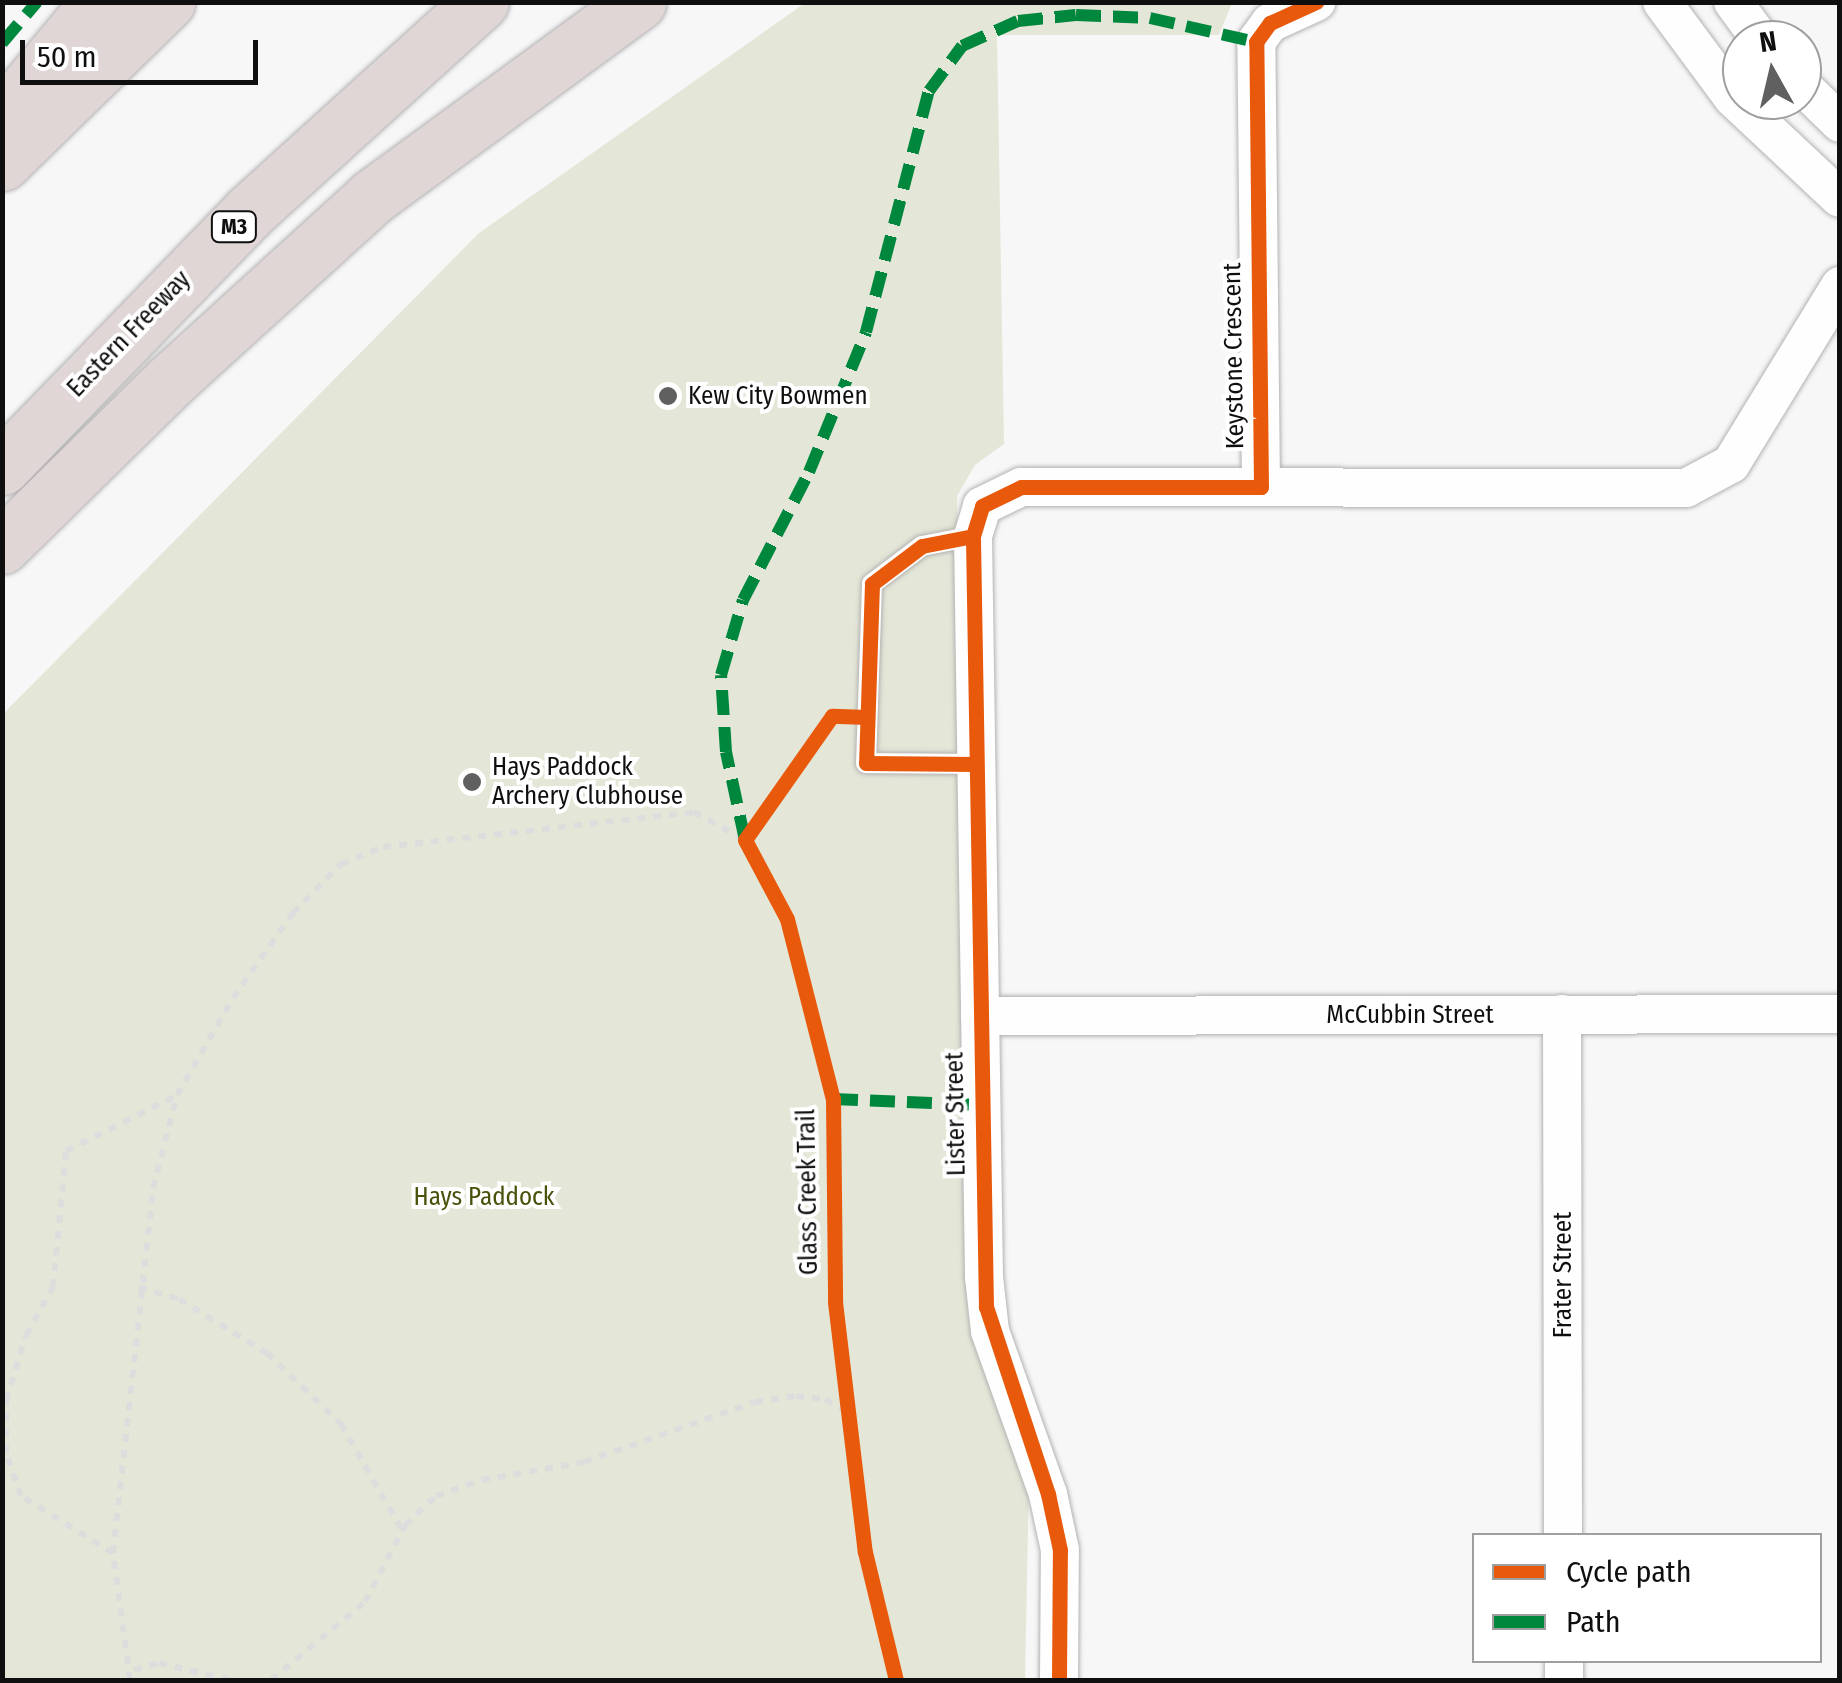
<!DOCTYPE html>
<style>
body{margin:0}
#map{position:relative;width:1842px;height:1683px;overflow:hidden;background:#f7f7f8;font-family:"Fira Sans Condensed",sans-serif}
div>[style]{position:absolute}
.green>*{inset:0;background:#e4e7d7}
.path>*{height:6px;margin-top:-3px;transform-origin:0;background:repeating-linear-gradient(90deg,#ddddde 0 8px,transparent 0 16px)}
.roads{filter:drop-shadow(0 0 2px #b3b2b3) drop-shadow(0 0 2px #b3b2b3)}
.service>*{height:20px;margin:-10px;padding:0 10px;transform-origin:10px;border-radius:10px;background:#fefefe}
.minor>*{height:38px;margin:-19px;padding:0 19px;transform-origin:19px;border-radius:19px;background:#fefefe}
.motorway>*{height:55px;margin:-27.5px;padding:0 27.5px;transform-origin:27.5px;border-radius:27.5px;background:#dfd6d5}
.quiet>*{height:12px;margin-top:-6px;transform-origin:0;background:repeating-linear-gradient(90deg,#00873e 0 25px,transparent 0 37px)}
.cycleway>*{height:15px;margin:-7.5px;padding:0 7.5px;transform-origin:7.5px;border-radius:7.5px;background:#e8590c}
.dots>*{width:28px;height:28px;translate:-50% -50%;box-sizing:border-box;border:5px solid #fff;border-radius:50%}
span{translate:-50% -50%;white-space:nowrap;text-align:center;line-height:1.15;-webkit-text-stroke:8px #fff;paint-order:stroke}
.shield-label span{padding:2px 8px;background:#fff;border:2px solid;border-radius:8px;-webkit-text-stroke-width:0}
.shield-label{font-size:22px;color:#100f10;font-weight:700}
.street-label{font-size:25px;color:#100f10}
.poi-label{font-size:25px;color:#100f10}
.left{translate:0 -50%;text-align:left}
.park-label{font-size:25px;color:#4a510b}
.frame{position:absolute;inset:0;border:5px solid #100f10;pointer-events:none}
.legend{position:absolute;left:1472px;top:1533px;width:350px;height:130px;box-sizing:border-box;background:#fff;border:2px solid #9f9f9f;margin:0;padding:12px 18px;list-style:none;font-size:30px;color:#100f10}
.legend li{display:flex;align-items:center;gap:20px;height:50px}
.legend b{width:50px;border:2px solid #9f9f9f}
.north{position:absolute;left:1722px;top:20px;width:100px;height:100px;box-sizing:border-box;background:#fff;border:2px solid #9f9f9f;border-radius:50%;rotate:352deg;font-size:28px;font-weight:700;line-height:40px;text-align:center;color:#100f10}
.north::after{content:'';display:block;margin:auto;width:35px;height:45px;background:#616061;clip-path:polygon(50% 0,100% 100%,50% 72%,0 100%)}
.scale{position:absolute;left:20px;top:40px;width:238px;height:45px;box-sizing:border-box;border:5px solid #100f10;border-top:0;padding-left:12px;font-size:30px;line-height:35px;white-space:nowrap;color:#100f10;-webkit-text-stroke:8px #fff;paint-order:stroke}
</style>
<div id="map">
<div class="green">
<div style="clip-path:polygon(805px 3px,1232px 3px,1219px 35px,997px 35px,1004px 444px,975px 465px,957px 496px,968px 1314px,1029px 1477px,1025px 1680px,3px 1680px,3px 714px,479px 233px)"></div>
</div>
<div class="path">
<div style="left:139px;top:1287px;width:42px;rotate:16.7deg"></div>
<div style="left:179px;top:1299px;width:103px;rotate:31.5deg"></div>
<div style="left:267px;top:1353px;width:103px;rotate:43.8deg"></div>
<div style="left:341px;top:1424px;width:122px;rotate:60.1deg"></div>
<div style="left:113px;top:1553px;width:108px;rotate:-148.2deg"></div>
<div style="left:21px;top:1496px;width:46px;rotate:-109.2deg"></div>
<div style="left:6px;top:1453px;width:53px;rotate:-90deg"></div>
<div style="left:6px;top:1400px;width:68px;rotate:-72.9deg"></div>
<div style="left:26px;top:1335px;width:55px;rotate:-60.6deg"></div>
<div style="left:53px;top:1287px;width:137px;rotate:-84.5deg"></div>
<div style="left:66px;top:1151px;width:123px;rotate:-26.6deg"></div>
<div style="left:134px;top:1670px;width:26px;rotate:-16deg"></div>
<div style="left:159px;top:1663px;width:73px;rotate:13.5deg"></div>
<div style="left:130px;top:1680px;width:128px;rotate:-97.6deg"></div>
<div style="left:113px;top:1553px;width:367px;rotate:-83.7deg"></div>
<div style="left:153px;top:1188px;width:96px;rotate:-75.5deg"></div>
<div style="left:177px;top:1095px;width:112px;rotate:-60deg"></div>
<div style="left:233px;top:998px;width:104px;rotate:-54.8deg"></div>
<div style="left:293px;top:913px;width:69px;rotate:-45.6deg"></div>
<div style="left:341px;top:864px;width:45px;rotate:-22deg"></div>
<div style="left:383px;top:847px;width:313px;rotate:-6.4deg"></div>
<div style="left:694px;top:812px;width:58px;rotate:28.8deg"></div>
<div style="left:271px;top:1680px;width:122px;rotate:-39.7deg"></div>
<div style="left:365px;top:1602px;width:87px;rotate:-62.5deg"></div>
<div style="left:405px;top:1525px;width:42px;rotate:-43.1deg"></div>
<div style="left:436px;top:1496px;width:49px;rotate:-19.2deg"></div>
<div style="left:482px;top:1480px;width:104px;rotate:-10deg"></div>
<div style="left:584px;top:1462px;width:181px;rotate:-19.3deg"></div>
<div style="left:755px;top:1402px;width:41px;rotate:-8.3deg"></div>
<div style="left:796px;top:1396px;width:29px;rotate:6deg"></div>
<div style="left:825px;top:1399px;width:25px;rotate:29deg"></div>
</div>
<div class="roads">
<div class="service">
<div style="left:973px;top:536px;width:52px;rotate:168.9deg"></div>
<div style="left:922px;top:546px;width:63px;rotate:142.8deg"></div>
<div style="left:872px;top:584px;width:179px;rotate:91.9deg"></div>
<div style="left:866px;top:763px;width:110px;rotate:0.5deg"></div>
</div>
<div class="minor">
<div style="left:1662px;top:2px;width:119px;rotate:53.5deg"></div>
<div style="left:1733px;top:98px;width:146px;rotate:43.1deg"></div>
<div style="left:1733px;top:2px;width:47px;rotate:53.6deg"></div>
<div style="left:1802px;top:86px;width:53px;rotate:44.2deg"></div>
<div style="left:1261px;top:487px;width:445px;rotate:-90.6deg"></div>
<div style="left:1256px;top:42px;width:24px;rotate:-54deg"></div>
<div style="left:1270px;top:23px;width:51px;rotate:-24.5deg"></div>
<div style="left:1562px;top:1014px;width:522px;rotate:89.89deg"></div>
<div style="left:980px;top:1016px;width:860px;rotate:-0.13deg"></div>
<div style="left:1564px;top:1660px;width:20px;rotate:90deg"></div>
<div style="left:1059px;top:1680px;width:130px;rotate:-89.6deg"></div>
<div style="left:1060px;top:1550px;width:57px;rotate:-102.1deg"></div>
<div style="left:1048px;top:1494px;width:173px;rotate:-109.6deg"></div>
<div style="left:990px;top:1331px;width:54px;rotate:-96.3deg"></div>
<div style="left:984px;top:1277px;width:741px;rotate:-90.85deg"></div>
<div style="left:973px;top:536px;width:31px;rotate:-73deg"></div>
<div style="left:982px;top:506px;width:43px;rotate:-26deg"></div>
<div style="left:1021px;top:487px;width:665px;rotate:0.09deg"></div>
<div style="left:1686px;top:488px;width:51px;rotate:-28.1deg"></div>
<div style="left:1731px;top:464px;width:209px;rotate:-58.5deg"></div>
</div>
<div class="motorway">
<div style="left:2px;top:118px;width:151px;rotate:-50.1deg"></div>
<div style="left:2px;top:163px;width:231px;rotate:-44.3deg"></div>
<div style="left:2px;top:467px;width:355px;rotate:-45.9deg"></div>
<div style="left:249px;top:212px;width:313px;rotate:-42.2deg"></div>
<div style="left:2px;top:546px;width:235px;rotate:-44.5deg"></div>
<div style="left:170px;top:381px;width:273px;rotate:-42.3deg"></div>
<div style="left:372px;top:197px;width:330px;rotate:-36.2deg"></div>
</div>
</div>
<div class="quiet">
<div style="left:2px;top:43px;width:54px;rotate:-49.5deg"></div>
<div style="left:745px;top:840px;width:90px;rotate:-102.2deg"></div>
<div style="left:726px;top:752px;width:77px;rotate:-93.7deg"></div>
<div style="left:721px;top:675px;width:78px;rotate:-73.7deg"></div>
<div style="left:743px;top:600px;width:144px;rotate:-62.7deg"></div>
<div style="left:809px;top:472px;width:151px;rotate:-67.8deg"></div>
<div style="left:866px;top:332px;width:249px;rotate:-75.4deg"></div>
<div style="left:929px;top:91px;width:56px;rotate:-53.7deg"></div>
<div style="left:962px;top:46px;width:61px;rotate:-24.1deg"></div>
<div style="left:1018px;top:21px;width:58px;rotate:-5.9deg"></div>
<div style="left:1076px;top:15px;width:74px;rotate:2.3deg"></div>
<div style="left:1150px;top:18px;width:109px;rotate:12.8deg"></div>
<div style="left:833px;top:1099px;width:148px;rotate:2.3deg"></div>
</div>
<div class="cycleway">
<div style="left:973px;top:536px;width:52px;rotate:168.9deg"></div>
<div style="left:922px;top:546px;width:63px;rotate:142.8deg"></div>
<div style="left:872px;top:584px;width:179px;rotate:91.9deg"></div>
<div style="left:866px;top:763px;width:110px;rotate:0.5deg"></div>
<div style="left:867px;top:717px;width:35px;rotate:-178deg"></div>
<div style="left:832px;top:716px;width:151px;rotate:125.1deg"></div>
<div style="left:745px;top:840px;width:89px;rotate:62deg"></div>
<div style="left:787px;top:919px;width:186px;rotate:75.7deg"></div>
<div style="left:833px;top:1099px;width:203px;rotate:89.4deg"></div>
<div style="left:835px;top:1302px;width:252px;rotate:83.2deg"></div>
<div style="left:865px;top:1552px;width:132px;rotate:76.4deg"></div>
<div style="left:1059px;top:1680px;width:130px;rotate:-89.6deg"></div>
<div style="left:1060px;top:1550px;width:57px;rotate:-102.1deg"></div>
<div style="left:1048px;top:1494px;width:197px;rotate:-108.3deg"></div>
<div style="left:986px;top:1307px;width:771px;rotate:-90.97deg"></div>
<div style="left:973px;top:536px;width:31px;rotate:-73deg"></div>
<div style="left:982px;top:506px;width:43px;rotate:-26deg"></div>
<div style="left:1021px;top:487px;width:240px"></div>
<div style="left:1261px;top:487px;width:445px;rotate:-90.6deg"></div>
<div style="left:1256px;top:42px;width:24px;rotate:-54deg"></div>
<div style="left:1270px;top:23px;width:51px;rotate:-24.5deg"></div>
</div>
<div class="dots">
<div style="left:668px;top:396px;background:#616061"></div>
<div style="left:472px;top:782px;background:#616061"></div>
</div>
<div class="shield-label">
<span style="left:234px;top:227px">M3</span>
</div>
<div class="street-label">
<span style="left:129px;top:334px;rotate:-46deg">Eastern Freeway</span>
<span style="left:1234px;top:356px;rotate:-91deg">Keystone Crescent</span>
<span style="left:1410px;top:1015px">McCubbin Street</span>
<span style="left:956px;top:1114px;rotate:-91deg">Lister Street</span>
<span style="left:808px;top:1192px;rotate:-91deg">Glass Creek Trail</span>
<span style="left:1563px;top:1275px;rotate:-90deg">Frater Street</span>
</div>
<div class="poi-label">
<span class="left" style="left:688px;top:396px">Kew City Bowmen</span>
<span class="left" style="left:492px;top:782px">Hays Paddock<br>Archery Clubhouse</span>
</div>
<div class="park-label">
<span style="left:484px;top:1197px">Hays Paddock</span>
</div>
<div class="frame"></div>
<ul class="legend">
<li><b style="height:12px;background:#e8590c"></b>Cycle path</li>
<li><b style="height:12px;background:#00873e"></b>Path</li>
</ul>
<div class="north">N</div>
<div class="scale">50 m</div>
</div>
